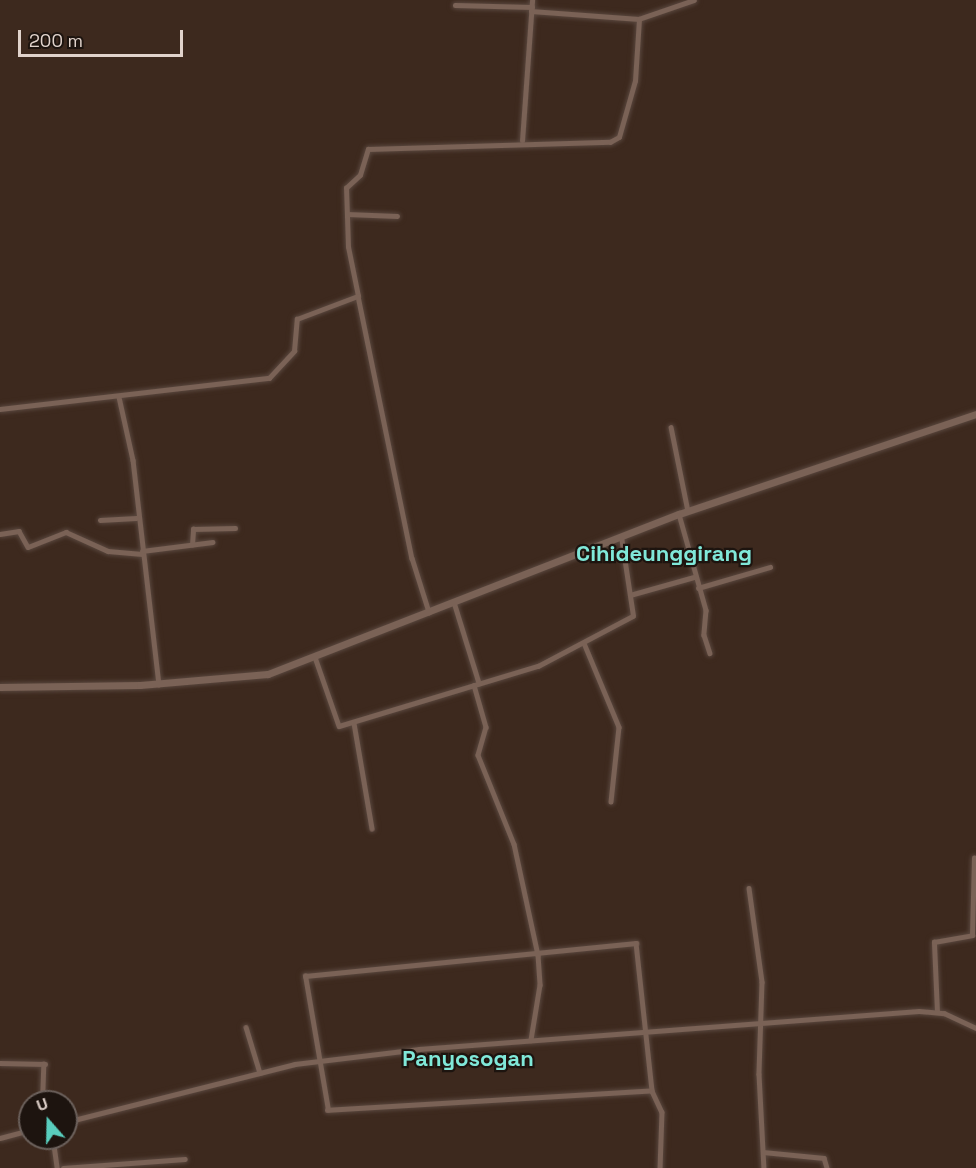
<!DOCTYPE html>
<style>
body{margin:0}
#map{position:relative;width:976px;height:1168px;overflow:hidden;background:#3d291e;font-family:"Space Grotesk",sans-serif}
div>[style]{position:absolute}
.roads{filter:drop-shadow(0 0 2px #59473e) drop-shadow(0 0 2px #59473e)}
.minor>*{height:4.5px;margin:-2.25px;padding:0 2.25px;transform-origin:2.25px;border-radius:2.25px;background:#7a6256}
.secondary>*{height:7px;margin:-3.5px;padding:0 3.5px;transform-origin:3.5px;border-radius:3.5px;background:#7a6256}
span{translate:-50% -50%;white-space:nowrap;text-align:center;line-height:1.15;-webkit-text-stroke:4.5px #1d140f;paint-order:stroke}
.quarter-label{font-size:22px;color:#80e8d9;font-weight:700}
.north{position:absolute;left:18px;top:1090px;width:60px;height:60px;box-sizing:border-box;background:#1d140f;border:2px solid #6b605b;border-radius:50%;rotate:340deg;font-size:16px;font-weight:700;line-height:24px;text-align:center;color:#e1d3cc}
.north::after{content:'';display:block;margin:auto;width:21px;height:27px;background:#59cebe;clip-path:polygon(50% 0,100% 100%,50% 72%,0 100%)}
.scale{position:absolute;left:18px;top:30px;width:165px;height:27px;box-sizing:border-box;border:3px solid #e1d3cc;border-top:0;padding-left:8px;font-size:18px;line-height:21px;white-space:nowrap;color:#e1d3cc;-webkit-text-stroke:4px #1d140f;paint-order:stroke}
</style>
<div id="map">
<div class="roads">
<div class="minor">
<div style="left:455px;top:5px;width:77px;rotate:1.5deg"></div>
<div style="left:531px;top:11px;width:108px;rotate:4.2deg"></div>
<div style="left:522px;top:141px;width:141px;rotate:-85.9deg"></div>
<div style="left:347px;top:214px;width:50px;rotate:2.3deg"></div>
<div style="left:358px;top:296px;width:50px;rotate:-101.5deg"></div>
<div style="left:348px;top:247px;width:59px;rotate:-91.9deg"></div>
<div style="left:346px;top:188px;width:19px;rotate:-43deg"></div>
<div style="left:360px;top:175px;width:27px;rotate:-73deg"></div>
<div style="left:368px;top:149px;width:242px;rotate:-1.7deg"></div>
<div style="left:610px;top:142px;width:10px;rotate:-29deg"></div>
<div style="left:619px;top:137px;width:58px;rotate:-74.1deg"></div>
<div style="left:635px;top:81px;width:62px;rotate:-86.3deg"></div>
<div style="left:639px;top:19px;width:58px;rotate:-19.1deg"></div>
<div style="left:119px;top:397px;width:65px;rotate:77.5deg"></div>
<div style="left:133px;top:460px;width:226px;rotate:83.4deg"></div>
<div style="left:0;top:409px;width:271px;rotate:-6.6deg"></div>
<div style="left:269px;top:378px;width:37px;rotate:-47deg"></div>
<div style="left:294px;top:351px;width:32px;rotate:-85deg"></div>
<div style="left:297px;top:319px;width:65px;rotate:-20.7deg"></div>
<div style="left:358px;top:296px;width:268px;rotate:78.4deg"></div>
<div style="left:412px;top:558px;width:57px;rotate:72.5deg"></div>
<div style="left:671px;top:427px;width:86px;rotate:78.6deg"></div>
<div style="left:679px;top:514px;width:100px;rotate:74.3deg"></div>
<div style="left:706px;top:610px;width:25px;rotate:95deg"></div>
<div style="left:704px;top:635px;width:19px;rotate:72deg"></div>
<div style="left:100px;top:520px;width:36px;rotate:-3deg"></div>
<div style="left:0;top:534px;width:19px;rotate:-9deg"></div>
<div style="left:19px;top:531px;width:18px;rotate:61deg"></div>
<div style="left:28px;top:547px;width:41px;rotate:-21.5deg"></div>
<div style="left:66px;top:532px;width:46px;rotate:24.3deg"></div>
<div style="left:108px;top:551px;width:34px;rotate:5deg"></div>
<div style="left:192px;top:545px;width:16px;rotate:-86deg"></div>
<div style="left:193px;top:529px;width:42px;rotate:-1.4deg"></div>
<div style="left:142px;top:551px;width:71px;rotate:-7.3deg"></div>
<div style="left:698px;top:588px;width:75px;rotate:-16.3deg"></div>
<div style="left:630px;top:595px;width:66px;rotate:-15.7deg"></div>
<div style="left:454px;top:602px;width:85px;rotate:72.8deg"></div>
<div style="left:584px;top:643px;width:91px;rotate:67.4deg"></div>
<div style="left:619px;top:727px;width:75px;rotate:96.1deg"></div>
<div style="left:315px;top:657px;width:73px;rotate:70.8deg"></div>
<div style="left:339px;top:726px;width:208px;rotate:-16.8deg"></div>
<div style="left:538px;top:666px;width:107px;rotate:-27.8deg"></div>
<div style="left:633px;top:616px;width:80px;rotate:-98.6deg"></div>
<div style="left:474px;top:685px;width:44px;rotate:74.1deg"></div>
<div style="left:486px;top:727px;width:29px;rotate:106deg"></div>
<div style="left:478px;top:755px;width:96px;rotate:68deg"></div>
<div style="left:514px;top:844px;width:114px;rotate:77.8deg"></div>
<div style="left:538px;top:955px;width:30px;rotate:86deg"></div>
<div style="left:540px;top:985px;width:56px;rotate:99.3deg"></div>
<div style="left:354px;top:723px;width:107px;rotate:80.3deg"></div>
<div style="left:749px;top:888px;width:95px;rotate:82.1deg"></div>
<div style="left:762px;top:982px;width:92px;rotate:91.9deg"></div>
<div style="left:759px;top:1074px;width:94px;rotate:87deg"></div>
<div style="left:937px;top:1012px;width:70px;rotate:-92.5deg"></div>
<div style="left:934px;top:942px;width:39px;rotate:-10deg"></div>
<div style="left:972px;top:935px;width:77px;rotate:-88.5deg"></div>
<div style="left:246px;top:1027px;width:48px;rotate:73.1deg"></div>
<div style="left:0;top:1063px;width:45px;rotate:1.3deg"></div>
<div style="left:652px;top:1091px;width:325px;rotate:176.6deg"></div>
<div style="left:328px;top:1110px;width:136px;rotate:-99.7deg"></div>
<div style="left:305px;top:976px;width:333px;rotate:-5.7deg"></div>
<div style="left:636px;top:943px;width:149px;rotate:83.8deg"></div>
<div style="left:652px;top:1091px;width:23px;rotate:65deg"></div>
<div style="left:662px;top:1112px;width:56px;rotate:92deg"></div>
<div style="left:42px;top:1102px;width:38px;rotate:-88deg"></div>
<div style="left:66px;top:1122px;width:236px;rotate:-14.2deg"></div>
<div style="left:295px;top:1064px;width:125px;rotate:-6.9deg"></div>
<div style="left:419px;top:1049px;width:501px;rotate:-4.35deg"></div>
<div style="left:919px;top:1011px;width:25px;rotate:5deg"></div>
<div style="left:944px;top:1013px;width:35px;rotate:25deg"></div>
<div style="left:0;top:1138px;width:31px;rotate:-15deg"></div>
<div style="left:53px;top:1138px;width:30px;rotate:82deg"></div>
<div style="left:763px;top:1152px;width:61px;rotate:5.6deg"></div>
<div style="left:824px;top:1158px;width:10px;rotate:73deg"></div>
<div style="left:63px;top:1168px;width:122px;rotate:-4.2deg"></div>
</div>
<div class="secondary">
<div style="left:0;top:687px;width:140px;rotate:-0.8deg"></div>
<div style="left:140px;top:685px;width:128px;rotate:-4.9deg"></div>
<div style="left:268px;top:674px;width:441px;rotate:-21.3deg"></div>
<div style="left:679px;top:514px;width:313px;rotate:-18.6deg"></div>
</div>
</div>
<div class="quarter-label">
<span style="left:664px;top:554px">Cihideunggirang</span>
<span style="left:468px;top:1059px">Panyosogan</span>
</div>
<div class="north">U</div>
<div class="scale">200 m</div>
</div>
